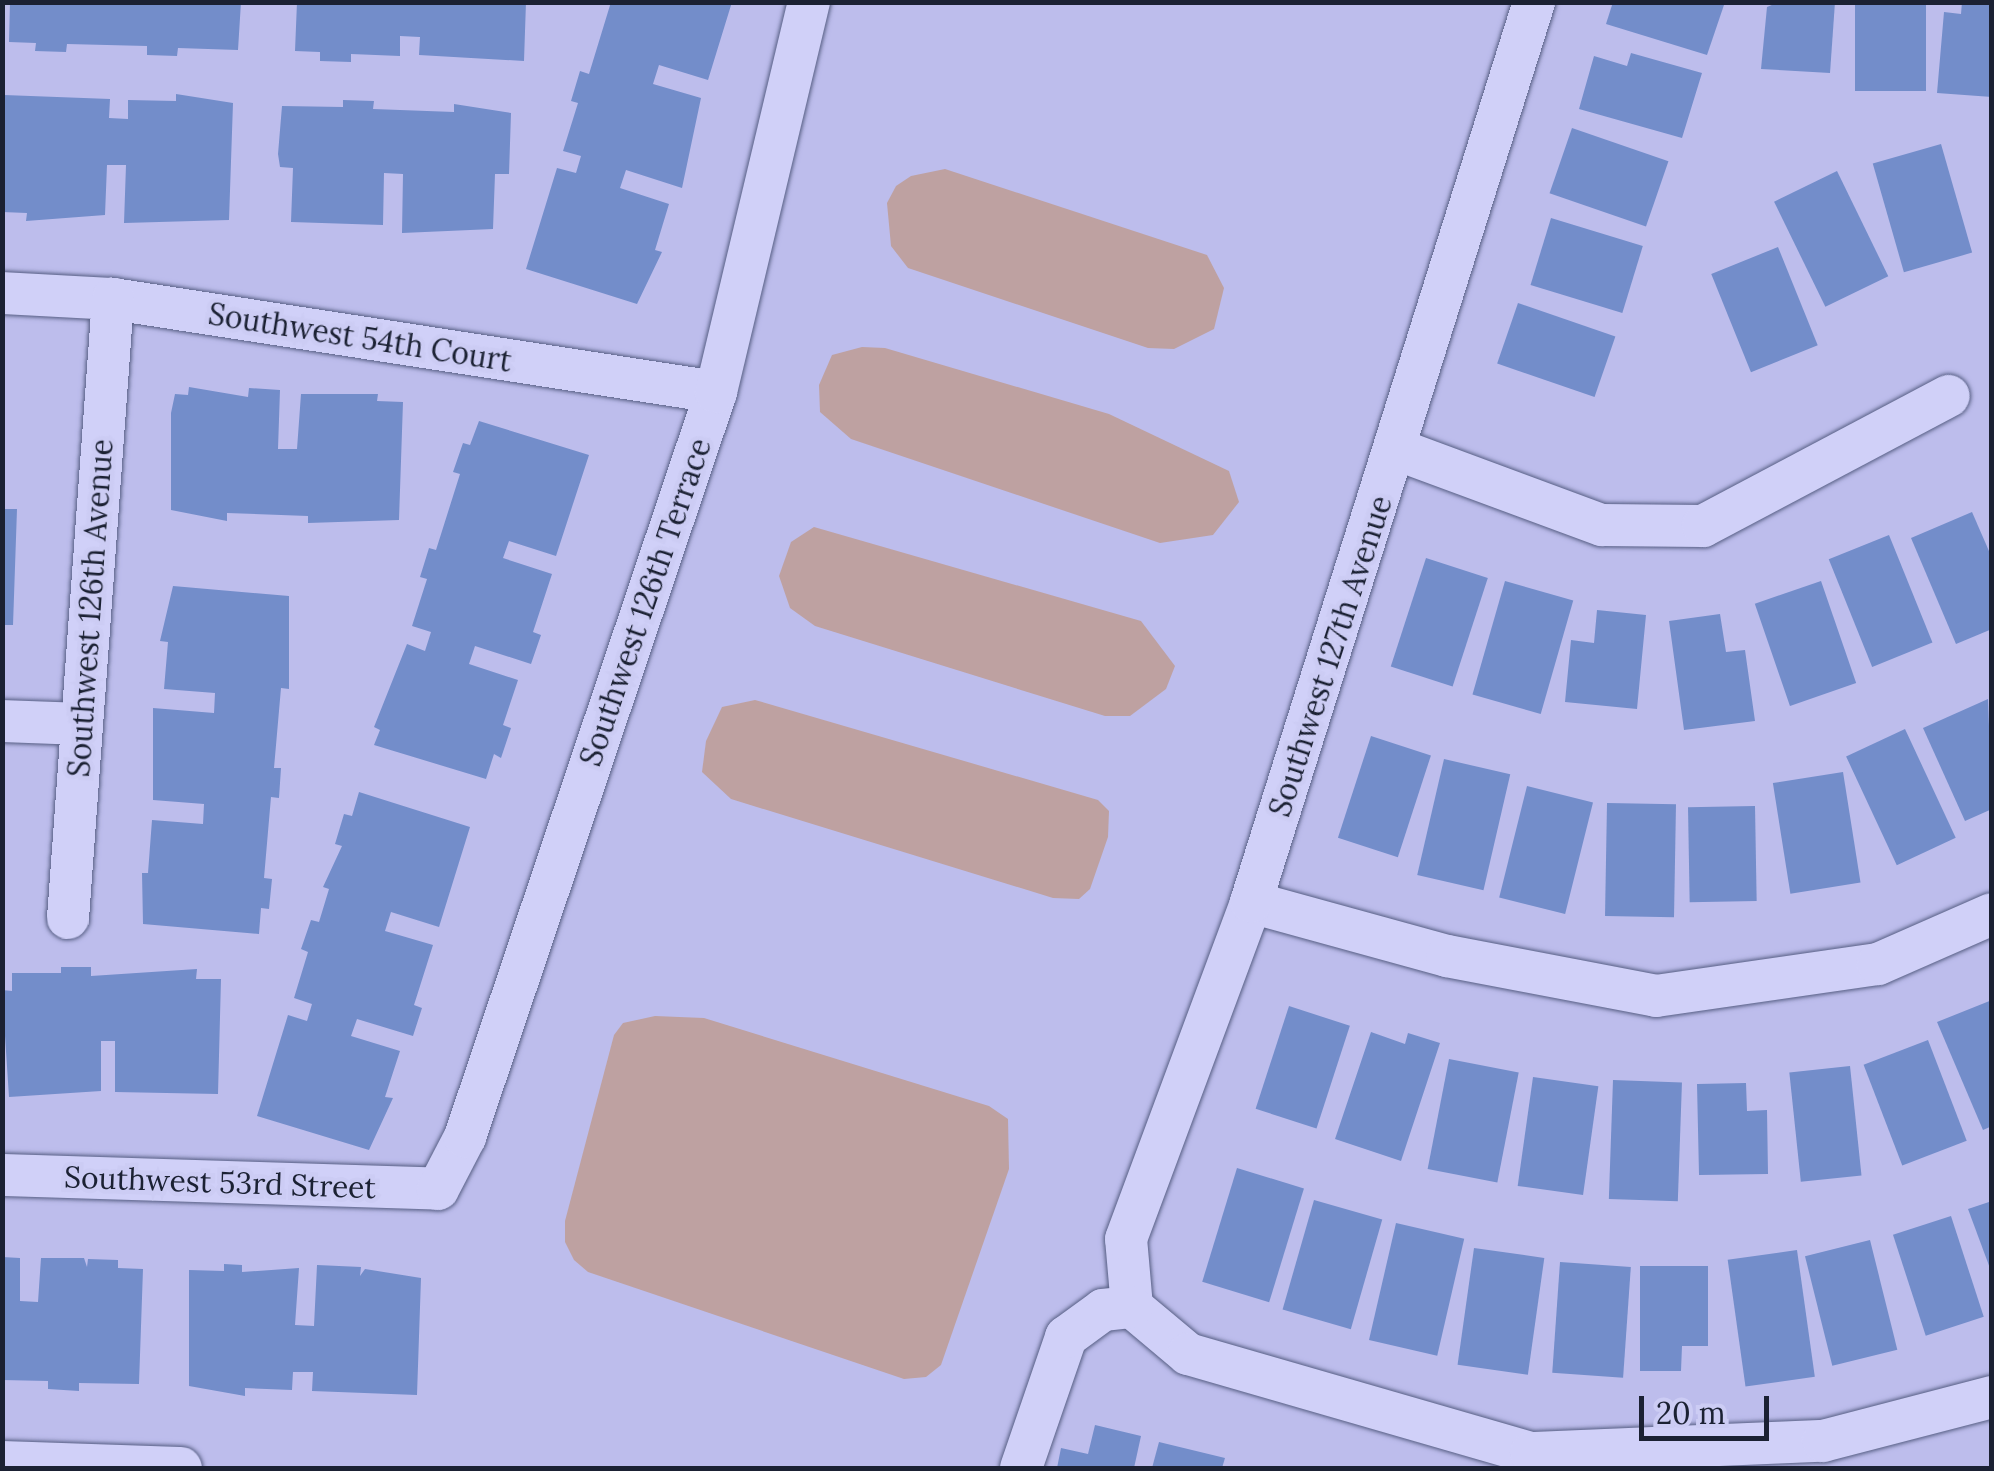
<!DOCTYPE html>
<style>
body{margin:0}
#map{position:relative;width:1994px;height:1471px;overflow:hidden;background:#bdbdec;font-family:Lora,serif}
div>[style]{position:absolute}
.water>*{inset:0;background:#bea1a1}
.building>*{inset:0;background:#738dca;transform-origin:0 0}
.roads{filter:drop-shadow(0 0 2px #575f84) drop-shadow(0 0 2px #575f84)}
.street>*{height:42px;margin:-21px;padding:0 21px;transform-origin:21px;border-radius:21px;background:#d0d0f8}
span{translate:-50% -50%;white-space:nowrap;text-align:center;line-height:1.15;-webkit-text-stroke:9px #ccccf4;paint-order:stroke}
.street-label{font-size:30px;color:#1b2133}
.frame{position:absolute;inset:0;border:5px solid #1b2133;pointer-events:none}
.scale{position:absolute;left:1639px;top:1396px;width:130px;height:45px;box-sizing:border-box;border:5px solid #1b2133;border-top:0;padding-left:12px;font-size:30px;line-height:35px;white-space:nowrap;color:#1b2133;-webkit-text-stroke:8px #ccccf4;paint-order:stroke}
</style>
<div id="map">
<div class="water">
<div style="clip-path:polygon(945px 169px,1207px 255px,1224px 288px,1214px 329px,1174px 349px,1148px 348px,908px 268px,891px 246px,887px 203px,896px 186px,911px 176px)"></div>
<div style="clip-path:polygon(862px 347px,885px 348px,1109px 414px,1229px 471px,1239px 502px,1213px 535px,1160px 543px,851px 439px,820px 412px,819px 385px,832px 355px)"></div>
<div style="clip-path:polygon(814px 527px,1141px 621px,1175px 666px,1166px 689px,1130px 716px,1105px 716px,815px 626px,790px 608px,779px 576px,791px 542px)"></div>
<div style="clip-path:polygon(755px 700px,1098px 800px,1109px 811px,1108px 837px,1090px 889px,1079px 899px,1053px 898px,731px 799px,702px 772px,706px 741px,722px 707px)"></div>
<div style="clip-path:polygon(655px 1016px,704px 1018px,989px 1106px,1008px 1119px,1009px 1169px,941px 1365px,926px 1377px,904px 1379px,588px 1272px,574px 1260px,565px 1242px,565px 1221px,614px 1035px,623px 1023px)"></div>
</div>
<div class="building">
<div style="clip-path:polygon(10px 2px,241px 2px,238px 50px,178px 48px,177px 56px,147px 55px,147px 46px,67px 44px,66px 52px,35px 51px,36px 43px,9px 42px)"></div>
<div style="clip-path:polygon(297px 2px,526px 2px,524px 61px,419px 55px,420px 37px,400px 36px,400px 56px,351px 54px,351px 62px,320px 61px,320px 52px,295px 51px)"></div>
<div style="clip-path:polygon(611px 2px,732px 2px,708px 80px,659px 65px,653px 84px,701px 98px,682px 188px,626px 170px,620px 188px,669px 204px,655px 250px,662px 252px,637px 304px,526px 269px,557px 168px,576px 173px,581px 156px,563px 151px,578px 103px,571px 101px,580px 71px,589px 74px)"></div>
<div style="clip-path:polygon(1613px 2px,1725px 2px,1707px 55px,1606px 24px)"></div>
<div style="clip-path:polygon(1779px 2px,1835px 2px,1830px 73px,1761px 69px,1767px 7px)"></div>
<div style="left:1855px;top:2px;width:71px;height:89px"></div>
<div style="clip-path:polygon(1962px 2px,1992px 2px,1992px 97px,1937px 93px,1944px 12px,1961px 14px)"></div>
<div style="clip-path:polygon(1631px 53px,1702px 73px,1682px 138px,1579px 109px,1594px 56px,1627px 66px)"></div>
<div style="clip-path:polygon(176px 94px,233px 103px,229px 220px,124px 223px,126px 165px,107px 165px,105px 215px,26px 221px,27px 213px,2px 212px,4px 95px,110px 99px,109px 118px,128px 119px,128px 100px,176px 101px)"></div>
<div style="clip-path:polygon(343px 100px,374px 101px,373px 109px,454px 112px,454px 104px,511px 113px,509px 174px,495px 174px,493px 229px,402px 233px,403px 174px,384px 173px,383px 225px,291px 222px,293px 168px,280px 167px,278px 154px,282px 106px,343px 107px)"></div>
<div style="left:1572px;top:128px;width:102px;height:69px;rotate:19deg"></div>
<div style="left:1941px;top:144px;width:113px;height:71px;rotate:74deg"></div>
<div style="left:1837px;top:171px;width:117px;height:70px;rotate:64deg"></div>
<div style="left:1551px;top:218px;width:96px;height:70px;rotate:17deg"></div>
<div style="left:1778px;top:247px;width:106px;height:72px;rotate:68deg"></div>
<div style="left:1518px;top:303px;width:103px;height:64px;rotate:19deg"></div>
<div style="clip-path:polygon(189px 387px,248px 397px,249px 388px,280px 390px,278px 449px,297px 449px,301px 394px,378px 394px,377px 401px,403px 402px,399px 520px,308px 523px,308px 516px,227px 513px,227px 521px,171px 510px,171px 413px,175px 394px,188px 395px)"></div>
<div style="clip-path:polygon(479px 421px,589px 455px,556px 556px,509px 541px,503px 558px,552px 574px,533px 632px,541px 635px,531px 664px,475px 646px,469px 664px,518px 680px,503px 725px,511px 728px,501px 758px,494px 754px,486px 779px,374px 745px,380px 730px,374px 727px,407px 644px,425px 651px,431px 632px,412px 626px,427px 579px,420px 577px,429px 548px,436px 550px,460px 474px,453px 472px,463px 443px,470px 445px)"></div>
<div style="clip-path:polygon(2px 509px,17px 509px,13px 625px,2px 625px)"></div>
<div style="clip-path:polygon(1972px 512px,1992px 558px,1992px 629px,1956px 644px,1911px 538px)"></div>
<div style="left:1889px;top:535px;width:116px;height:65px;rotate:68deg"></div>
<div style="left:1426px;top:558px;width:65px;height:114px;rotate:18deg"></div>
<div style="left:1505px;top:581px;width:71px;height:118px;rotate:16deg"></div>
<div style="left:1821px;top:581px;width:108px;height:70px;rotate:71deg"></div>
<div style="clip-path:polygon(173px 586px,289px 596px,289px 689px,281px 688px,274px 768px,281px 768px,279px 798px,271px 797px,264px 878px,272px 879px,269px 909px,261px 908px,259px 934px,143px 924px,142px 873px,148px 873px,152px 820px,203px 824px,204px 804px,153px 800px,153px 708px,214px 713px,215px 693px,164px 689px,168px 642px,160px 641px)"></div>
<div style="clip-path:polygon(1597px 610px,1646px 615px,1637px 709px,1565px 702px,1571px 640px,1594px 643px)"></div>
<div style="clip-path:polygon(1720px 614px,1726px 652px,1745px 650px,1755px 721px,1684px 730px,1669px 621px)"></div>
<div style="clip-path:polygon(1988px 699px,1992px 809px,1965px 821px,1923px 728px)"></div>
<div style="left:1905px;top:729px;width:120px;height:65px;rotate:65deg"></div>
<div style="left:1371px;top:736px;width:63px;height:107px;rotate:18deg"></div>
<div style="left:1444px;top:759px;width:68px;height:119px;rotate:13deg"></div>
<div style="left:1843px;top:772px;width:112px;height:71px;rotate:81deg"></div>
<div style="left:1527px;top:786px;width:68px;height:115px;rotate:14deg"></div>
<div style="clip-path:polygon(359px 792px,470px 827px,439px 927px,391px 912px,385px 931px,433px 945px,414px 1005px,422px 1008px,413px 1036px,357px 1019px,351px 1036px,400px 1051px,385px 1097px,393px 1098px,369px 1150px,257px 1116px,288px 1015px,307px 1021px,312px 1004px,294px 998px,308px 952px,301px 949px,311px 920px,319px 922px,329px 889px,323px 887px,342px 846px,335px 844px,344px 814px,352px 816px)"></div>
<div style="left:1607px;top:803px;width:69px;height:113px;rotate:1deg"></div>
<div style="left:1755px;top:806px;width:95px;height:67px;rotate:89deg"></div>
<div style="clip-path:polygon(61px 967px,91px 967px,91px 976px,197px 969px,196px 979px,221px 979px,218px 1094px,115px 1092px,115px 1041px,101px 1041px,101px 1091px,9px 1097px,2px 990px,12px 991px,12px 973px,61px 973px)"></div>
<div style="clip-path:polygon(1992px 1000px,1992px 1126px,1983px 1130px,1937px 1022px)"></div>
<div style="left:1289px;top:1006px;width:64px;height:108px;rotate:18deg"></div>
<div style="clip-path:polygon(1371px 1032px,1405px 1044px,1408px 1033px,1440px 1043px,1401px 1161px,1335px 1139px)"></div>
<div style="left:1928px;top:1040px;width:108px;height:69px;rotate:69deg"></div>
<div style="left:1449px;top:1059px;width:71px;height:112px;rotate:11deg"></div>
<div style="left:1850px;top:1066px;width:110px;height:61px;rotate:84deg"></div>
<div style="left:1533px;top:1077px;width:66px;height:110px;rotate:8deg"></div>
<div style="left:1613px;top:1080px;width:69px;height:119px;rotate:2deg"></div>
<div style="clip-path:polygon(1746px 1083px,1747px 1111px,1767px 1110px,1768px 1174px,1699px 1175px,1697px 1084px)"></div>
<div style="left:1237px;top:1168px;width:70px;height:119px;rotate:17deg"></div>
<div style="left:1314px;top:1200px;width:71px;height:114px;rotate:16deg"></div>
<div style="clip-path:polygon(1992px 1201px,1992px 1271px,1991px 1271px,1968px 1209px)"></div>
<div style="left:1951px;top:1216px;width:106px;height:61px;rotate:72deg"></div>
<div style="left:1396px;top:1223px;width:70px;height:120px;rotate:13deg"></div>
<div style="left:1870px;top:1240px;width:113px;height:67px;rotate:76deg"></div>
<div style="left:1474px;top:1248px;width:71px;height:118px;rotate:8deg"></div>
<div style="left:1797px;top:1250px;width:128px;height:70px;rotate:82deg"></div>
<div style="clip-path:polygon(2px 1257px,20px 1258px,20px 1301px,38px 1302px,41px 1258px,84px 1258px,87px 1267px,88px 1259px,118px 1260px,118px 1268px,143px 1269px,139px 1384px,79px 1383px,79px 1391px,48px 1389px,48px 1381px,2px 1380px)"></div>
<div style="left:1560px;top:1262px;width:71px;height:111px;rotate:4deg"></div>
<div style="clip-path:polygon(224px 1264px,242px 1265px,242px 1272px,299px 1268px,295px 1325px,314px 1326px,317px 1265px,361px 1267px,360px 1276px,365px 1269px,421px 1278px,417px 1395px,312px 1391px,313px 1372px,293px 1372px,292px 1390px,245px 1388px,245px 1396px,189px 1386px,189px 1270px,224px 1271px)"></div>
<div style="clip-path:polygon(1640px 1266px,1708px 1266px,1708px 1346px,1682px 1346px,1681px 1371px,1640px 1371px)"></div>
<div style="clip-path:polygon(1095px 1425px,1141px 1436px,1134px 1468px,1057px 1468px,1061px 1448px,1088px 1454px)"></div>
<div style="clip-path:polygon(1159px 1442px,1225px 1458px,1222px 1468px,1152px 1468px)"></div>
</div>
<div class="roads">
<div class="street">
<div style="left:2px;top:293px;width:111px;rotate:3.1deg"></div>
<div style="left:113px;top:299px;width:610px;rotate:8.77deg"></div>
<div style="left:1396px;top:449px;width:220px;rotate:20.3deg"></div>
<div style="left:1602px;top:525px;width:101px;rotate:0.6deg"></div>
<div style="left:1703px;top:526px;width:278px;rotate:-27.9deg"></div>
<div style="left:2px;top:721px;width:80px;rotate:2.1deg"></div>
<div style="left:1251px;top:902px;width:203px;rotate:15.4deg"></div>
<div style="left:1447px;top:956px;width:213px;rotate:10.8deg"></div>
<div style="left:1656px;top:996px;width:224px;rotate:-8.2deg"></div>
<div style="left:1878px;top:964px;width:124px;rotate:-23.7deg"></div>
<div style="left:68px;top:918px;width:621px;rotate:-85.84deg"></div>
<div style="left:2px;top:1175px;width:436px;rotate:1.8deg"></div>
<div style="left:438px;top:1189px;width:59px;rotate:-62.6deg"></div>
<div style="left:465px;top:1137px;width:786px;rotate:-71.38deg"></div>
<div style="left:716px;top:392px;width:401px;rotate:-76.6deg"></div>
<div style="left:1132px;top:1307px;width:68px;rotate:-95deg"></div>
<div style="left:1126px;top:1239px;width:359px;rotate:-69.6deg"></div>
<div style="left:1251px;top:902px;width:943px;rotate:-72.54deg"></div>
<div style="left:1132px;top:1307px;width:73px;rotate:40deg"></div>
<div style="left:1188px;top:1354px;width:357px;rotate:16.1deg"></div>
<div style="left:1531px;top:1453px;width:292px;rotate:-2.4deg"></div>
<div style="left:1823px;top:1441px;width:175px;rotate:-14.6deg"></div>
<div style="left:2px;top:1462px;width:179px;rotate:1.9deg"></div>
<div style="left:1021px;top:1468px;width:139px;rotate:-71deg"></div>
<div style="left:1066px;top:1337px;width:46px;rotate:-36.1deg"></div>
<div style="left:1103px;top:1310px;width:29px;rotate:-6deg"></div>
</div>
</div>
<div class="street-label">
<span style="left:360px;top:337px;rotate:9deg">Southwest 54th Court</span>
<span style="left:645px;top:602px;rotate:-71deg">Southwest 126th Terrace</span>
<span style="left:90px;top:608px;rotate:-86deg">Southwest 126th Avenue</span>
<span style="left:1330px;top:656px;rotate:-72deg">Southwest 127th Avenue</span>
<span style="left:220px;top:1182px;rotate:2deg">Southwest 53rd Street</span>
</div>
<div class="frame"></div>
<div class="scale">20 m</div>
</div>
